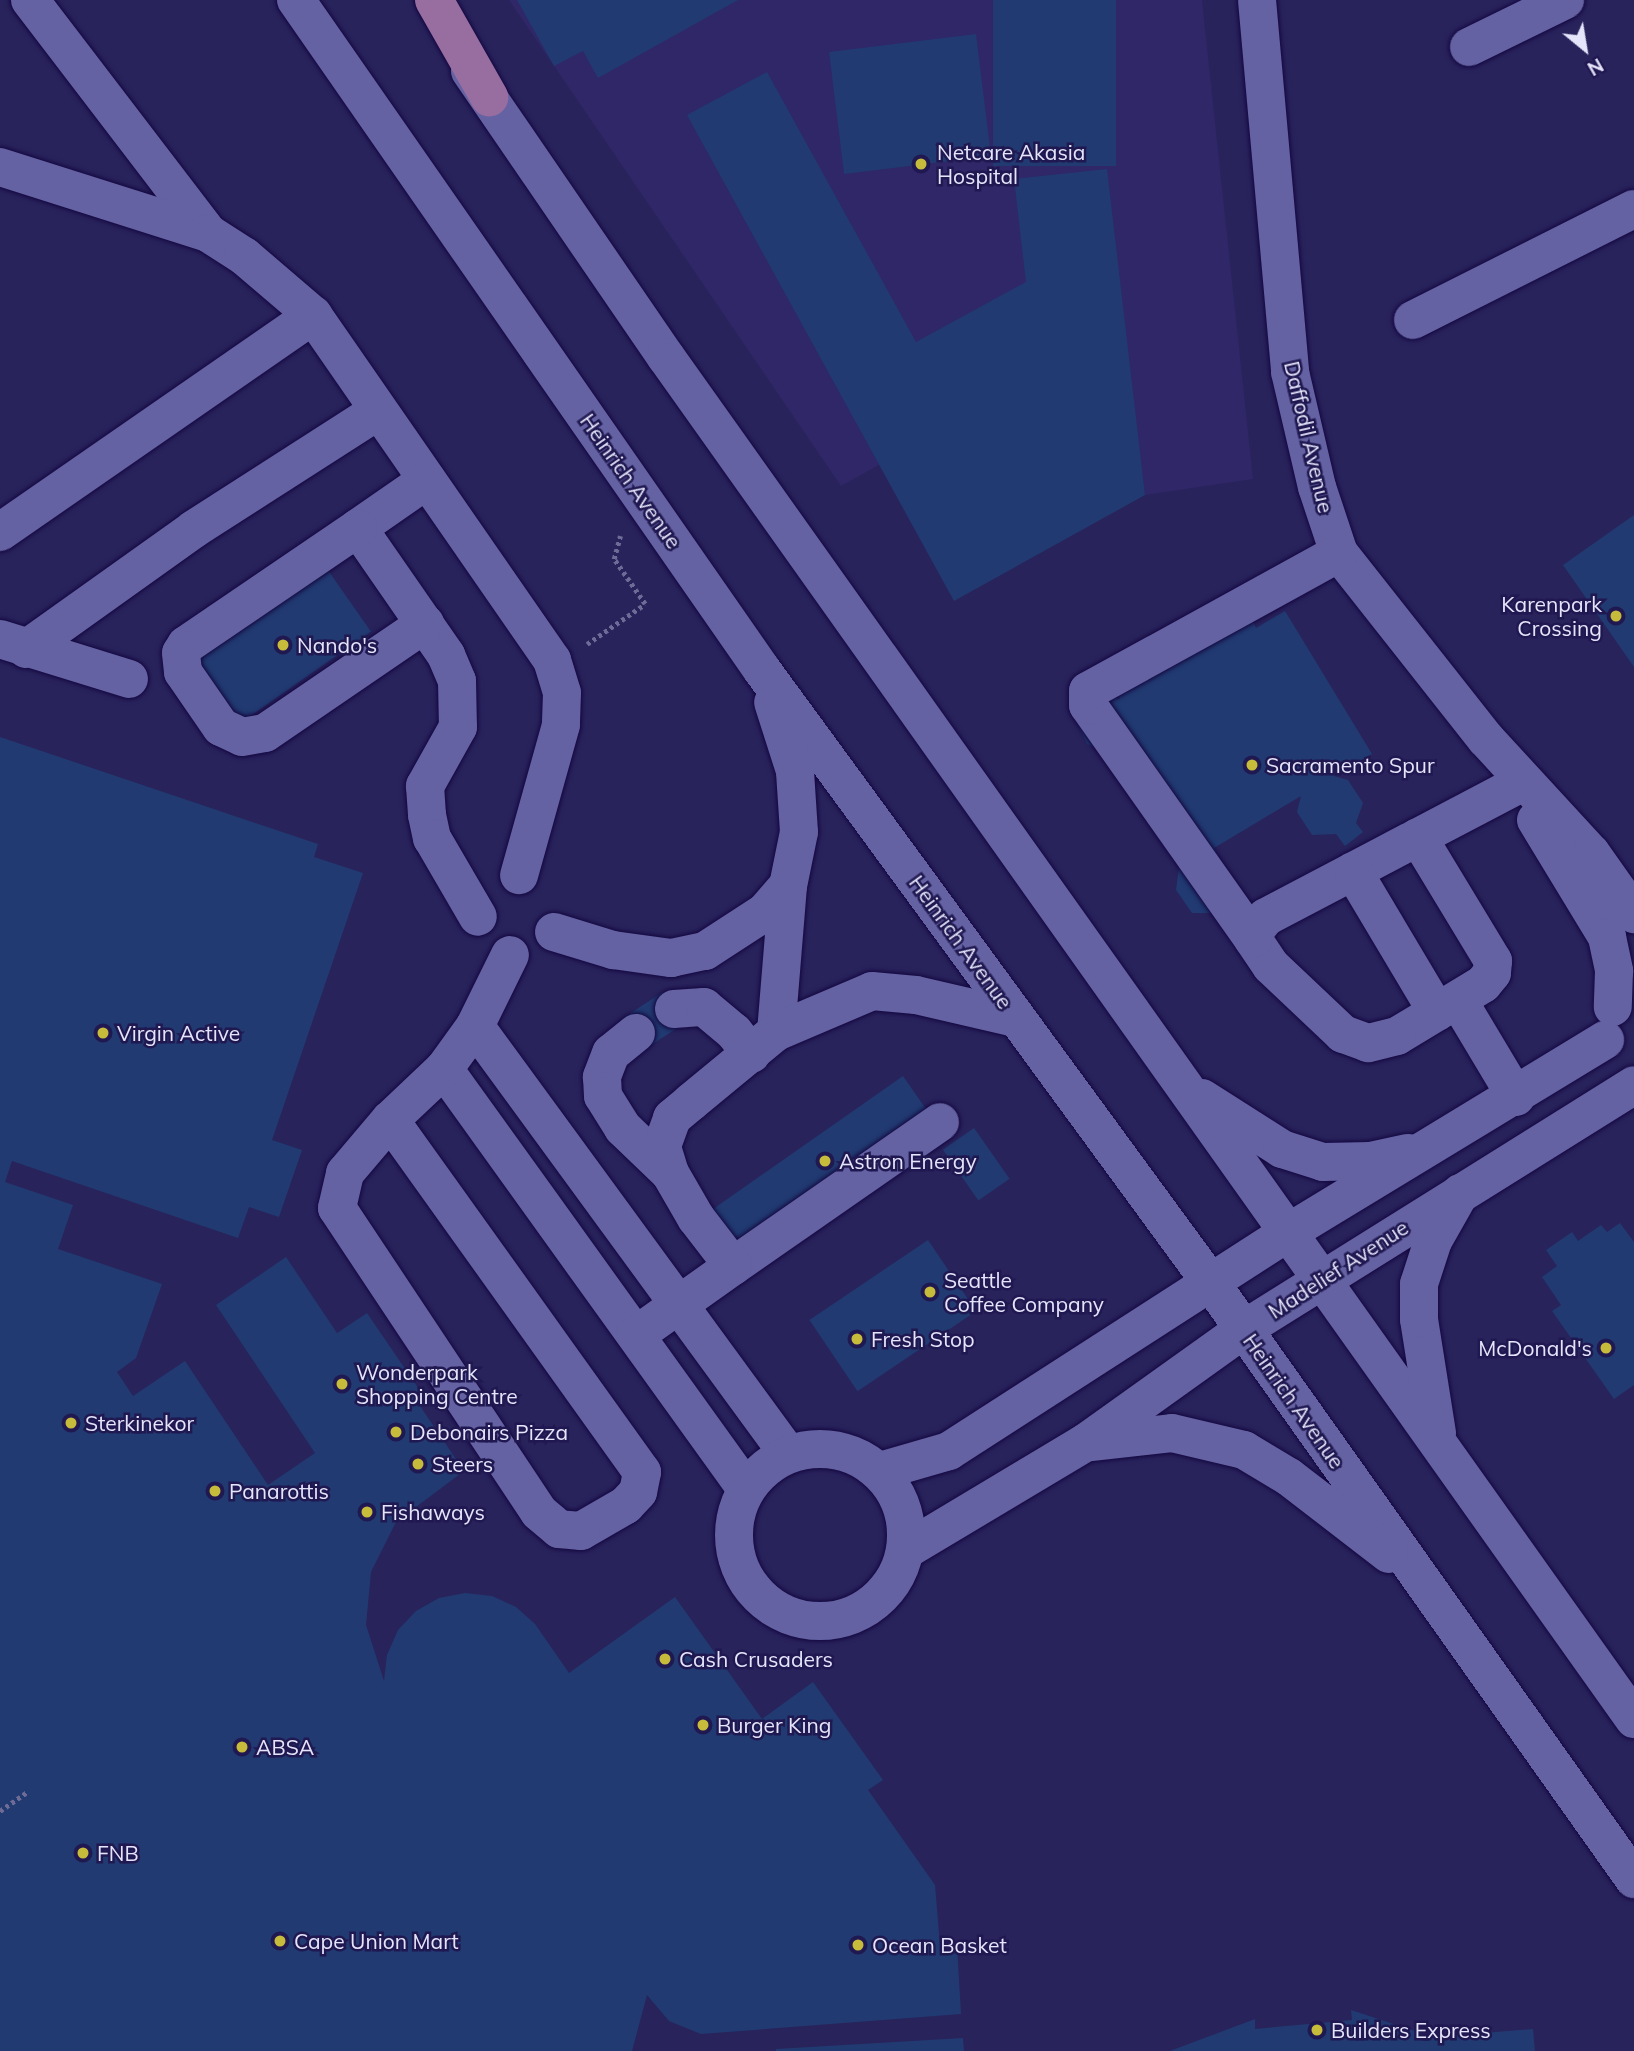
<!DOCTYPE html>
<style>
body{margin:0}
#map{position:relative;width:1634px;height:2051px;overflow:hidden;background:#29235c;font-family:Mulish,sans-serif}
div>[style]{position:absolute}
.built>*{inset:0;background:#2f2768}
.building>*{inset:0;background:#213a71;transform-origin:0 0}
.path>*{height:4.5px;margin-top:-2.25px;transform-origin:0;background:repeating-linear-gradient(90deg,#6e6b97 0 3.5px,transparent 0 7px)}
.roads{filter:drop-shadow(0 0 2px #140740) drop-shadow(0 0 2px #140740)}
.minor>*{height:38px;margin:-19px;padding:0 19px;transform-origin:19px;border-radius:19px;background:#6462a2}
.minor>.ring{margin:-19px;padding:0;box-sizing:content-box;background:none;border:38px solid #6462a2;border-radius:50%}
.major>*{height:38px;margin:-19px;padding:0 19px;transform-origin:19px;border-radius:19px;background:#986da0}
.dots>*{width:19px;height:19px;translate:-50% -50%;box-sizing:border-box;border:4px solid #201851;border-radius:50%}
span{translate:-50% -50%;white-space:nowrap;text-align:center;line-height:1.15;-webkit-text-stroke:5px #201851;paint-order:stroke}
.poi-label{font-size:21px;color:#e4e5fb}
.left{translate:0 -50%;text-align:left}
.right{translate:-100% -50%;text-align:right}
.street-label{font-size:21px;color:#e4e5fb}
.north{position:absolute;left:1550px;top:14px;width:70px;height:70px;-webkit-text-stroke:5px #201851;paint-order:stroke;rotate:150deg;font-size:19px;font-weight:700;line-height:28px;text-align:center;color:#e4e5fb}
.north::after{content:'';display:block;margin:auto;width:24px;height:32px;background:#e4e5fb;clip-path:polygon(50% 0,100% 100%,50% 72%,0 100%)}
</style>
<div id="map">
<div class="built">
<div style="clip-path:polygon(509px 0,1202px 0,1253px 479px,1145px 495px,1124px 329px,841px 486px)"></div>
</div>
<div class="building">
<div style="clip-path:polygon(517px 0,738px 0,598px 78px,583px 51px,554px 66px)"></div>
<div style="left:993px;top:0;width:123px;height:166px"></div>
<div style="left:976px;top:34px;width:123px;height:148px;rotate:83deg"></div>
<div style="clip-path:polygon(767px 72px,916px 342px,1026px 282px,1014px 179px,1107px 169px,1145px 495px,954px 601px,687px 115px)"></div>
<div style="clip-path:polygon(1634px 515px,1634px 667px,1563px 565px)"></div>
<div style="left:325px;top:566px;width:80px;height:158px;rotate:55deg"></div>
<div style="clip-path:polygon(1285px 611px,1372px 754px,1334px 776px,1348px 780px,1363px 803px,1356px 823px,1363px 832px,1345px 846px,1336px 834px,1312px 835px,1297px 812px,1301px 796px,1214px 848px,1230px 877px,1211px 913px,1192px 913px,1176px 890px,1179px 867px,1107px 752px,1087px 744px,1078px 725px,1080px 703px,1100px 694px,1120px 699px,1112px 686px,1250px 616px,1256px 628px)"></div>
<div style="clip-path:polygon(0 737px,318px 844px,314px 857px,363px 873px,272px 1140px,302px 1150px,279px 1217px,249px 1207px,238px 1238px,12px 1161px,5px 1182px,73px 1205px,58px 1249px,162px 1284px,136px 1358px,117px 1372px,133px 1396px,185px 1361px,268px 1485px,315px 1453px,216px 1305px,286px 1257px,337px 1333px,367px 1313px,425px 1398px,418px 1403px,464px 1471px,396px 1522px,371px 1572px,366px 1625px,384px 1681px,387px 1655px,398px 1630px,416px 1611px,439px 1598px,465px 1593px,492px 1596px,516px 1607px,535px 1624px,569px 1673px,675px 1597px,762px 1719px,813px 1682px,883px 1780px,868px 1790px,935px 1885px,940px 1946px,957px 1945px,961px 2014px,701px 2034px,669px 2021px,647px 1995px,632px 2051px,0 2051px)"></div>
<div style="left:663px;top:992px;width:38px;height:45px;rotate:57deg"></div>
<div style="left:903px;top:1076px;width:49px;height:237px;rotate:55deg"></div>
<div style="left:974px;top:1128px;width:62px;height:38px;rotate:55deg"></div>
<div style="clip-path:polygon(1620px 1223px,1634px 1242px,1634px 1385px,1614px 1399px,1552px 1311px,1561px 1305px,1542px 1277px,1557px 1266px,1546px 1250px,1572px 1232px,1578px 1241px,1601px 1225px,1607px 1232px)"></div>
<div style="left:928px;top:1240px;width:86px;height:143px;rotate:56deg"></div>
<div style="clip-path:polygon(1351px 2010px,1433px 2037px,1533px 2029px,1535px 2051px,1170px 2051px,1255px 2019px,1255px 2029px,1352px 2020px)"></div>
<div style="clip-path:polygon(963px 2038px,964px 2051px,776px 2051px,776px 2049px)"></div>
</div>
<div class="path">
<div style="left:587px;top:644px;width:70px;rotate:-34.6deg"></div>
<div style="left:645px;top:604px;width:55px;rotate:-124.6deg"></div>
<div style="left:614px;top:559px;width:24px;rotate:-75deg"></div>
<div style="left:0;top:1811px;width:33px;rotate:-35deg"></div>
</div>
<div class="roads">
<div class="minor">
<div style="left:30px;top:0;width:293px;rotate:52.6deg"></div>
<div style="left:296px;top:0;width:816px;rotate:55.18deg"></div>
<div style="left:762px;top:670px;width:760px;rotate:53.78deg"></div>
<div style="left:1211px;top:1283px;width:731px;rotate:54.64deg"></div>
<div style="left:1257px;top:0;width:373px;rotate:84.9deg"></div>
<div style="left:1290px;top:372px;width:118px;rotate:76.8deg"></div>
<div style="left:1317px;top:487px;width:70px;rotate:71.6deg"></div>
<div style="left:1339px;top:553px;width:237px;rotate:51.7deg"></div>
<div style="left:1486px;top:739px;width:155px;rotate:47.4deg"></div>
<div style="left:1591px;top:853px;width:75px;rotate:54.8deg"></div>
<div style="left:1469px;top:47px;width:107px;rotate:-26.1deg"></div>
<div style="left:470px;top:71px;width:347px;rotate:55.6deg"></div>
<div style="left:666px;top:357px;width:1671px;rotate:54.6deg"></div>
<div style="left:0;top:167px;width:218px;rotate:17.6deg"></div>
<div style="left:208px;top:233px;width:43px;rotate:32.6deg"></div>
<div style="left:244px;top:256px;width:91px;rotate:40.5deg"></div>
<div style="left:313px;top:315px;width:420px;rotate:55.3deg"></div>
<div style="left:552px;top:660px;width:34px;rotate:73deg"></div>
<div style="left:562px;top:693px;width:32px;rotate:92deg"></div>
<div style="left:561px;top:725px;width:156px;rotate:105.6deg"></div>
<div style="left:1413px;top:320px;width:247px;rotate:-26.7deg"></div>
<div style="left:427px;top:480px;width:84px;rotate:145.2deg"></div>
<div style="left:358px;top:528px;width:155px;rotate:55.3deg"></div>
<div style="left:446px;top:655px;width:28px;rotate:67deg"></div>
<div style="left:457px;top:681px;width:46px;rotate:88.8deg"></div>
<div style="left:458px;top:727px;width:68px;rotate:119.2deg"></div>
<div style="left:425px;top:786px;width:29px;rotate:86deg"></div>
<div style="left:427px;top:815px;width:24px;rotate:78deg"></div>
<div style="left:432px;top:838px;width:91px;rotate:59.8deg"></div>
<div style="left:358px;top:528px;width:208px;rotate:145.8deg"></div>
<div style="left:186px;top:645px;width:9px;rotate:122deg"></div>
<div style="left:181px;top:653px;width:19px;rotate:84deg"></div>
<div style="left:183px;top:672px;width:67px;rotate:55.4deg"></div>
<div style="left:221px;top:727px;width:23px;rotate:25deg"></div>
<div style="left:242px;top:737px;width:23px;rotate:-10deg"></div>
<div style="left:265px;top:733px;width:194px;rotate:-34.3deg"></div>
<div style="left:0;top:532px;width:381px;rotate:-34.7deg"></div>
<div style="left:0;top:639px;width:135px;rotate:17.2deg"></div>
<div style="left:26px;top:649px;width:206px;rotate:-35.5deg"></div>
<div style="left:194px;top:529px;width:219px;rotate:-32.7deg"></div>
<div style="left:1536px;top:820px;width:137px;rotate:58.7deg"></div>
<div style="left:1607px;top:937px;width:35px;rotate:78deg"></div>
<div style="left:1614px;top:971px;width:36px;rotate:92deg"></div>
<div style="left:1418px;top:837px;width:145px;rotate:58.8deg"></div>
<div style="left:1493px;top:961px;width:12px;rotate:95deg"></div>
<div style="left:1492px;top:973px;width:14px;rotate:129deg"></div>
<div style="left:1483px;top:984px;width:100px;rotate:148.8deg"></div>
<div style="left:1397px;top:1036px;width:30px;rotate:166deg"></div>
<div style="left:1368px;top:1043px;width:27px;rotate:-160deg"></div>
<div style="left:1343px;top:1034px;width:99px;rotate:-136.6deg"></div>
<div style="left:1271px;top:966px;width:32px;rotate:-124deg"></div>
<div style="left:1253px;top:939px;width:12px;rotate:-70deg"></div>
<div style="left:1257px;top:928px;width:14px;rotate:-51deg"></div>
<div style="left:1266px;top:917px;width:281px;rotate:-27.7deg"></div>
<div style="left:1353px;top:871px;width:164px;rotate:59.2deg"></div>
<div style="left:554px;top:932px;width:62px;rotate:17deg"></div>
<div style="left:613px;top:950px;width:59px;rotate:7.9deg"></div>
<div style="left:671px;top:958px;width:35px;rotate:-12deg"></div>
<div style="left:705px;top:951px;width:72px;rotate:-33deg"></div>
<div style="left:765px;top:912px;width:35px;rotate:-49deg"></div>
<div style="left:788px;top:886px;width:55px;rotate:-78.5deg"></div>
<div style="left:799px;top:832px;width:61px;rotate:-93.8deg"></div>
<div style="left:795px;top:771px;width:72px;rotate:-107.7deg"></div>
<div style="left:1253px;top:939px;width:286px;rotate:-125.2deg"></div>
<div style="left:1088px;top:705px;width:14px;rotate:-90deg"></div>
<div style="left:1088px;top:691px;width:286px;rotate:-28.8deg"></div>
<div style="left:1458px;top:1000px;width:113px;rotate:59.1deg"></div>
<div style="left:674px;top:1009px;width:30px;rotate:-4deg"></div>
<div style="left:704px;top:1007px;width:39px;rotate:40deg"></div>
<div style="left:734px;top:1032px;width:28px;rotate:52deg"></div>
<div style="left:475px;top:1026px;width:530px;rotate:53.82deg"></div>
<div style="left:776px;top:1032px;width:146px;rotate:-85.3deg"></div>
<div style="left:636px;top:1033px;width:32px;rotate:141deg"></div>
<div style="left:611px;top:1053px;width:26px;rotate:111deg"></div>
<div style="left:602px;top:1077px;width:19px;rotate:87deg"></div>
<div style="left:603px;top:1096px;width:38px;rotate:58deg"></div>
<div style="left:623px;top:1128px;width:65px;rotate:43.8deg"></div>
<div style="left:444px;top:1069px;width:517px;rotate:54.28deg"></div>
<div style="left:1202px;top:1098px;width:95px;rotate:32.5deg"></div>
<div style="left:1282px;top:1149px;width:43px;rotate:17.6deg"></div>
<div style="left:1323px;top:1162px;width:47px;rotate:-1.2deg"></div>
<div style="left:1370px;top:1161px;width:39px;rotate:-12deg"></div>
<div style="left:390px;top:1120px;width:433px;rotate:54.4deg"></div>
<div style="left:642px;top:1472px;width:20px;rotate:101deg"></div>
<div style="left:638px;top:1492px;width:18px;rotate:133deg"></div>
<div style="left:626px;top:1505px;width:52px;rotate:150deg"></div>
<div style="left:581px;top:1531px;width:22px;rotate:-175deg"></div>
<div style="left:559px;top:1529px;width:26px;rotate:-140deg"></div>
<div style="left:539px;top:1512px;width:365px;rotate:-123.6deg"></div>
<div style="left:337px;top:1208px;width:36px;rotate:-77deg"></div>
<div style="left:345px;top:1173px;width:70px;rotate:-49.7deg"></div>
<div style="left:390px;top:1120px;width:74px;rotate:-43.4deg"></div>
<div style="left:444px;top:1069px;width:53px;rotate:-54.2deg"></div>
<div style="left:475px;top:1026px;width:79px;rotate:-63.8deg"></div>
<div style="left:733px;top:1266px;width:252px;rotate:-34.8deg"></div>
<div style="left:636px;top:1335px;width:119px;rotate:-35.4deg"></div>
<div style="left:733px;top:1266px;width:61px;rotate:-127.6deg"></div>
<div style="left:696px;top:1218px;width:52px;rotate:-120deg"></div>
<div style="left:670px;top:1173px;width:28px;rotate:-107deg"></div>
<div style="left:662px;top:1146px;width:30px;rotate:-70deg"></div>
<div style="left:672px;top:1118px;width:25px;rotate:-40deg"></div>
<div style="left:691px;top:1102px;width:110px;rotate:-39.5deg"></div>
<div style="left:776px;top:1032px;width:104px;rotate:-23.1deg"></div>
<div style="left:872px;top:991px;width:44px;rotate:5.2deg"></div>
<div style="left:916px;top:995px;width:103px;rotate:13deg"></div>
<div style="left:1437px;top:1433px;width:115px;rotate:-99deg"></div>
<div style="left:1419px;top:1319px;width:35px;rotate:-90deg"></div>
<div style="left:1419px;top:1284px;width:45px;rotate:-72deg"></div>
<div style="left:1433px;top:1241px;width:55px;rotate:-60.6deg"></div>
<div style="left:1091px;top:1442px;width:81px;rotate:-6.3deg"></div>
<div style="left:1172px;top:1433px;width:74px;rotate:13.3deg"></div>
<div style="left:1244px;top:1450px;width:52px;rotate:31deg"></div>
<div style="left:1289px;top:1477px;width:126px;rotate:37.6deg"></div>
<div class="ring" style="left:734px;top:1449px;width:134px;height:134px"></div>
<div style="left:880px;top:1471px;width:72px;rotate:-16.2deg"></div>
<div style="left:949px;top:1451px;width:404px;rotate:-32.8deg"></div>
<div style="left:1289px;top:1232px;width:370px;rotate:-31.3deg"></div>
<div style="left:906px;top:1550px;width:209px;rotate:-30.9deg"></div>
<div style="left:1085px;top:1443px;width:196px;rotate:-35.6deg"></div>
<div style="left:1244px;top:1329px;width:460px;rotate:-32deg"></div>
</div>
<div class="major">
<div style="left:434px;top:0;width:112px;rotate:60.4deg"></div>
</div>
</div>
<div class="dots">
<div style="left:921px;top:164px;background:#c7bb3b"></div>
<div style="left:1616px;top:616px;background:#c7bb3b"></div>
<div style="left:283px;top:645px;background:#c7bb3b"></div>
<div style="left:1252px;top:765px;background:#c7bb3b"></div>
<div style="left:103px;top:1033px;background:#c7bb3b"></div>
<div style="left:825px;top:1161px;background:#c7bb3b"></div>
<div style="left:930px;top:1292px;background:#c7bb3b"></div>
<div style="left:857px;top:1339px;background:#c7bb3b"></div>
<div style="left:1606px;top:1348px;background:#c7bb3b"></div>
<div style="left:342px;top:1384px;background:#c7bb3b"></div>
<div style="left:71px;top:1423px;background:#c7bb3b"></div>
<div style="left:396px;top:1432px;background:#c7bb3b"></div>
<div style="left:418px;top:1464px;background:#c7bb3b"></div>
<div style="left:215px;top:1491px;background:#c7bb3b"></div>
<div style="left:367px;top:1512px;background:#c7bb3b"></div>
<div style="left:665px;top:1659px;background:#c7bb3b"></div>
<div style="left:703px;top:1725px;background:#c7bb3b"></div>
<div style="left:242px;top:1747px;background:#c7bb3b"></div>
<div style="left:83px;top:1853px;background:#c7bb3b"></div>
<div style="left:280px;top:1941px;background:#c7bb3b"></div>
<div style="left:858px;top:1945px;background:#c7bb3b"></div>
<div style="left:1317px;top:2030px;background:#c7bb3b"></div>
</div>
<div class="poi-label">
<span class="left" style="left:937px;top:164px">Netcare Akasia<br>Hospital</span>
<span class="right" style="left:1602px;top:616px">Karenpark<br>Crossing</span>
<span class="left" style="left:297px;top:645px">Nando's</span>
<span class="left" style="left:1266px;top:765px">Sacramento Spur</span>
<span class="left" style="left:117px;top:1033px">Virgin Active</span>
<span class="left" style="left:839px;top:1161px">Astron Energy</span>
<span class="left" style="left:944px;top:1292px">Seattle<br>Coffee Company</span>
<span class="left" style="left:871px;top:1339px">Fresh Stop</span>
<span class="right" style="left:1592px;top:1348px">McDonald's</span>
<span class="left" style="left:356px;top:1384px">Wonderpark<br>Shopping Centre</span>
<span class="left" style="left:85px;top:1423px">Sterkinekor</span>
<span class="left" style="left:410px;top:1432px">Debonairs Pizza</span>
<span class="left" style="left:432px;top:1464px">Steers</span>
<span class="left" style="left:229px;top:1491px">Panarottis</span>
<span class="left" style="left:381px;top:1512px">Fishaways</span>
<span class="left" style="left:679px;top:1659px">Cash Crusaders</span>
<span class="left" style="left:717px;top:1725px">Burger King</span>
<span class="left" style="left:256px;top:1747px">ABSA</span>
<span class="left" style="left:97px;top:1853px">FNB</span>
<span class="left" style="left:294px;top:1941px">Cape Union Mart</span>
<span class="left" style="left:872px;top:1945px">Ocean Basket</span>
<span class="left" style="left:1331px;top:2030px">Builders Express</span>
</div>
<div class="street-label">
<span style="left:1309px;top:437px;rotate:77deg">Daffodil Avenue</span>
<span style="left:631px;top:481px;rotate:55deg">Heinrich Avenue</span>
<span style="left:961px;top:942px;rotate:54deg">Heinrich Avenue</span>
<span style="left:1338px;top:1269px;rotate:-33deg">Madelief Avenue</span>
<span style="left:1294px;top:1401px;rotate:55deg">Heinrich Avenue</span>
</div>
<div class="north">N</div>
</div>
